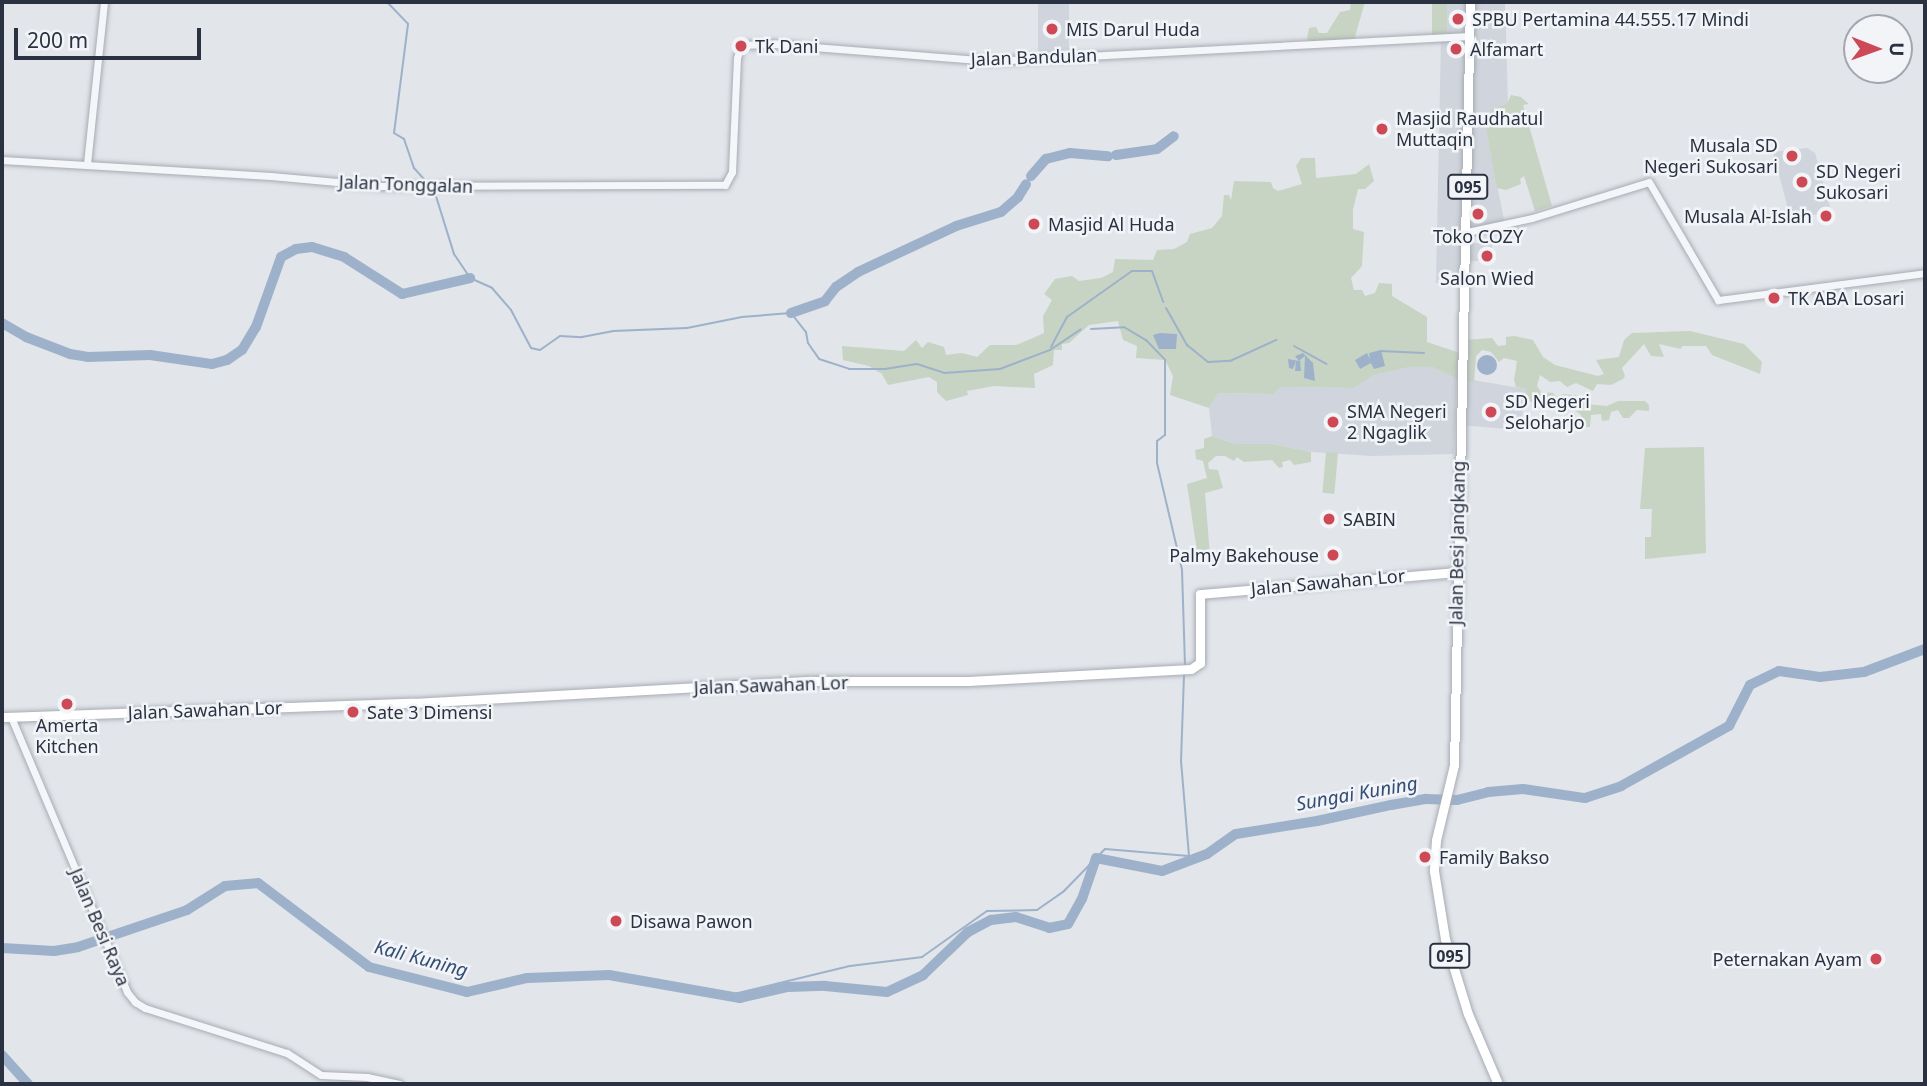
<!DOCTYPE html>
<style>
body{margin:0}
#map{position:relative;width:1927px;height:1086px;overflow:hidden;background:#e2e5ea;font-family:"Noto Sans",sans-serif}
div>[style]{position:absolute}
.built>*{inset:0;background:#d0d4dc;transform-origin:0 0}
.green>*{inset:0;background:#c7d4c3;transform-origin:0 0}
.water>*{inset:0;background:#9eb1ca}
.round{border-radius:50%}
.stream>*{height:2px;margin:-1px;padding:0 1px;transform-origin:1px;border-radius:1px;background:#9eb1ca}
.river>*{height:10px;margin:-5px;padding:0 5px;transform-origin:5px;border-radius:5px;background:#9eb1ca}
.roads{filter:drop-shadow(0 0 2px #a7acb4) drop-shadow(0 0 2px #a7acb4)}
.minor>*{height:7px;margin:-3.5px;padding:0 3.5px;transform-origin:3.5px;border-radius:3.5px;background:#f5f6f9}
.major>*{height:9px;margin:-4.5px;padding:0 4.5px;transform-origin:4.5px;border-radius:4.5px;background:#fff}
.dots>*{width:19px;height:19px;translate:-50% -50%;box-sizing:border-box;border:4px solid #f2f4f8;border-radius:50%}
span{translate:-50% -50%;white-space:nowrap;text-align:center;line-height:1.15;-webkit-text-stroke:5px #f2f4f8;paint-order:stroke}
.shield-label span{padding:2px 5px;background:#f2f4f8;border:2px solid;border-radius:5px;-webkit-text-stroke-width:0}
.shield-label{font-size:16px;color:#2a3242;font-weight:700}
.poi-label{font-size:18px;color:#2a3242}
.left{translate:0 -50%;text-align:left}
.right{translate:-100% -50%;text-align:right}
.street-label{font-size:18px;color:#2a3242}
.water-label{font-size:19px;color:#344e76;font-style:italic}
.frame{position:absolute;inset:0;border:4px solid #2a3242;pointer-events:none}
.north{position:absolute;left:1843px;top:14px;width:70px;height:70px;box-sizing:border-box;background:#f2f4f8;border:2px solid #a2a6af;border-radius:50%;rotate:91deg;font-size:19px;font-weight:700;line-height:28px;text-align:center;color:#2a3242}
.north::after{content:'';display:block;margin:auto;width:24px;height:32px;background:#cd4956;clip-path:polygon(50% 0,100% 100%,50% 72%,0 100%)}
.scale{position:absolute;left:14px;top:28px;width:187px;height:32px;box-sizing:border-box;border:4px solid #2a3242;border-top:0;padding-left:9px;font-size:21px;line-height:24px;white-space:nowrap;color:#2a3242;-webkit-text-stroke:5px #f2f4f8;paint-order:stroke}
</style>
<div id="map">
<div class="built">
<div style="left:1038px;top:2px;width:31px;height:56px"></div>
<div style="clip-path:polygon(1447px 2px,1505px 2px,1508px 104px,1500px 108px,1486px 128px,1505px 225px,1467px 232px,1467px 243px,1492px 243px,1492px 261px,1466px 261px,1465px 282px,1436px 283px,1441px 37px)"></div>
<div style="clip-path:polygon(1807px 148px,1815px 153px,1831px 211px,1791px 220px,1773px 152px)"></div>
<div style="clip-path:polygon(1410px 367px,1432px 367px,1457px 379px,1454px 454px,1372px 456px,1311px 452px,1272px 444px,1235px 444px,1212px 436px,1209px 408px,1217px 393px,1274px 394px,1281px 387px,1354px 388px,1374px 375px)"></div>
<div style="clip-path:polygon(1461px 378px,1526px 389px,1520px 430px,1459px 425px)"></div>
</div>
<div class="green">
<div style="clip-path:polygon(1351px 2px,1365px 2px,1354px 40px,1311px 42px,1307px 39px,1309px 28px,1316px 27px,1319px 33px,1327px 33px,1340px 12px,1350px 10px)"></div>
<div style="left:1432px;top:2px;width:15px;height:36px"></div>
<div style="clip-path:polygon(1511px 95px,1521px 97px,1529px 104px,1523px 105px,1552px 206px,1535px 211px,1524px 176px,1520px 179px,1521px 184px,1506px 190px,1497px 188px,1486px 128px,1494px 120px,1491px 110px,1507px 104px)"></div>
<div style="clip-path:polygon(1301px 158px,1315px 158px,1316px 178px,1356px 174px,1369px 164px,1374px 181px,1365px 189px,1358px 189px,1353px 210px,1353px 229px,1364px 232px,1362px 266px,1351px 278px,1354px 290px,1362px 290px,1365px 296px,1375px 293px,1379px 283px,1392px 284px,1392px 296px,1427px 317px,1427px 342px,1460px 353px,1463px 340px,1492px 338px,1498px 346px,1506px 345px,1506px 337px,1514px 336px,1533px 340px,1543px 357px,1555px 365px,1598px 376px,1604px 374px,1596px 360px,1619px 357px,1624px 340px,1632px 333px,1690px 331px,1744px 344px,1762px 362px,1760px 374px,1712px 355px,1706px 346px,1682px 346px,1681px 349px,1659px 344px,1664px 357px,1651px 356px,1644px 344px,1622px 368px,1625px 376px,1623px 379px,1611px 385px,1597px 384px,1593px 391px,1576px 383px,1567px 387px,1560px 381px,1550px 382px,1540px 375px,1537px 386px,1541px 392px,1553px 393px,1556px 397px,1564px 394px,1581px 396px,1586px 404px,1607px 406px,1618px 401px,1645px 401px,1649px 405px,1649px 411px,1637px 410px,1629px 418px,1623px 418px,1618px 410px,1611px 412px,1609px 420px,1602px 421px,1601px 414px,1591px 415px,1590px 427px,1581px 427px,1581px 415px,1572px 408px,1561px 410px,1548px 405px,1540px 408px,1539px 401px,1533px 403px,1525px 399px,1526px 389px,1516px 387px,1514px 380px,1517px 361px,1504px 358px,1499px 362px,1491px 352px,1482px 350px,1476px 356px,1474px 382px,1457px 379px,1432px 367px,1410px 367px,1374px 375px,1354px 388px,1281px 387px,1274px 394px,1218px 393px,1209px 408px,1170px 395px,1173px 376px,1165px 360px,1136px 358px,1137px 346px,1123px 340px,1118px 321px,1089px 325px,1069px 343px,1062px 344px,1062px 350px,1054px 350px,1053px 365px,1034px 374px,1035px 388px,994px 386px,967px 391px,968px 395px,946px 401px,937px 392px,937px 382px,929px 377px,888px 385px,882px 374px,869px 366px,843px 360px,842px 346px,904px 351px,916px 340px,922px 348px,928px 342px,944px 347px,946px 355px,962px 353px,977px 357px,990px 345px,1016px 345px,1033px 338px,1044px 333px,1043px 316px,1052px 300px,1044px 294px,1055px 279px,1072px 276px,1079px 281px,1101px 278px,1113px 272px,1115px 259px,1153px 260px,1157px 250px,1174px 249px,1187px 242px,1190px 234px,1212px 228px,1222px 216px,1224px 195px,1229px 195px,1231px 200px,1234px 181px,1271px 182px,1273px 188px,1278px 191px,1302px 184px,1296px 166px)"></div>
<div style="clip-path:polygon(1212px 436px,1235px 444px,1272px 444px,1311px 452px,1311px 462px,1294px 465px,1290px 460px,1282px 462px,1283px 467px,1279px 468px,1272px 460px,1244px 462px,1237px 457px,1234px 461px,1225px 456px,1216px 456px,1208px 463px,1209px 469px,1218px 470px,1223px 488px,1205px 493px,1210px 556px,1209px 561px,1199px 565px,1187px 484px,1207px 478px,1203px 461px,1196px 459px,1195px 450px,1204px 448px,1204px 439px)"></div>
<div style="clip-path:polygon(1704px 447px,1706px 553px,1645px 559px,1645px 537px,1651px 537px,1652px 509px,1640px 509px,1645px 448px)"></div>
<div style="left:1326px;top:452px;width:12px;height:41px;rotate:5deg"></div>
</div>
<div class="water">
<div style="clip-path:polygon(1160px 333px,1177px 334px,1176px 349px,1159px 349px,1153px 335px)"></div>
<div style="clip-path:polygon(1381px 350px,1385px 366px,1374px 369px,1371px 363px,1360px 369px,1355px 360px,1367px 353px,1370px 359px,1369px 353px)"></div>
<div style="clip-path:polygon(1303px 353px,1313px 363px,1315px 381px,1304px 378px,1305px 356px,1300px 360px,1301px 371px,1295px 371px,1296px 361px,1293px 369px,1289px 368px,1288px 359px,1299px 361px,1295px 356px)"></div>
<div class="round" style="left:1477px;top:355px;width:20px;height:20px"></div>
</div>
<div class="stream">
<div style="left:387px;top:2px;width:30px;rotate:46deg"></div>
<div style="left:408px;top:24px;width:110px;rotate:97.3deg"></div>
<div style="left:394px;top:133px;width:12px;rotate:31deg"></div>
<div style="left:404px;top:139px;width:31px;rotate:71deg"></div>
<div style="left:414px;top:168px;width:15px;rotate:48deg"></div>
<div style="left:435px;top:193px;width:64px;rotate:72.7deg"></div>
<div style="left:454px;top:254px;width:29px;rotate:56deg"></div>
<div style="left:470px;top:278px;width:24px;rotate:24deg"></div>
<div style="left:492px;top:288px;width:29px;rotate:49deg"></div>
<div style="left:511px;top:310px;width:43px;rotate:62.2deg"></div>
<div style="left:531px;top:348px;width:9px;rotate:13deg"></div>
<div style="left:540px;top:350px;width:24px;rotate:-35deg"></div>
<div style="left:560px;top:336px;width:22px;rotate:3deg"></div>
<div style="left:582px;top:337px;width:32px;rotate:-11deg"></div>
<div style="left:613px;top:331px;width:74px;rotate:-2.3deg"></div>
<div style="left:687px;top:328px;width:56px;rotate:-11.3deg"></div>
<div style="left:742px;top:317px;width:49px;rotate:-4.7deg"></div>
<div style="left:791px;top:313px;width:24px;rotate:52deg"></div>
<div style="left:806px;top:332px;width:11px;rotate:80deg"></div>
<div style="left:808px;top:343px;width:19px;rotate:55deg"></div>
<div style="left:819px;top:359px;width:32px;rotate:18deg"></div>
<div style="left:849px;top:369px;width:36px"></div>
<div style="left:885px;top:369px;width:32px;rotate:-9deg"></div>
<div style="left:917px;top:364px;width:28px;rotate:18deg"></div>
<div style="left:944px;top:373px;width:56px;rotate:-4.1deg"></div>
<div style="left:1000px;top:369px;width:53px;rotate:-20.8deg"></div>
<div style="left:1050px;top:350px;width:37px;rotate:-34deg"></div>
<div style="left:1166px;top:308px;width:43px;rotate:60.4deg"></div>
<div style="left:1187px;top:345px;width:27px;rotate:39deg"></div>
<div style="left:1208px;top:362px;width:22px;rotate:-3deg"></div>
<div style="left:1230px;top:361px;width:51px;rotate:-24.5deg"></div>
<div style="left:1091px;top:329px;width:33px;rotate:-3deg"></div>
<div style="left:1124px;top:327px;width:26px;rotate:31deg"></div>
<div style="left:1146px;top:340px;width:28px;rotate:46deg"></div>
<div style="left:1165px;top:360px;width:75px;rotate:90deg"></div>
<div style="left:1165px;top:435px;width:10px;rotate:143deg"></div>
<div style="left:1157px;top:441px;width:22px;rotate:90deg"></div>
<div style="left:1157px;top:463px;width:110px;rotate:76.8deg"></div>
<div style="left:1182px;top:570px;width:95px;rotate:88.2deg"></div>
<div style="left:1294px;top:346px;width:37px;rotate:29deg"></div>
<div style="left:1051px;top:347px;width:34px;rotate:-62deg"></div>
<div style="left:1067px;top:317px;width:80px;rotate:-35.3deg"></div>
<div style="left:1132px;top:271px;width:20px"></div>
<div style="left:1152px;top:271px;width:33px;rotate:70deg"></div>
<div style="left:1380px;top:351px;width:44px;rotate:2.6deg"></div>
<div style="left:734px;top:994px;width:119px;rotate:-13.6deg"></div>
<div style="left:850px;top:966px;width:73px;rotate:-7.1deg"></div>
<div style="left:922px;top:957px;width:80px;rotate:-35.3deg"></div>
<div style="left:987px;top:911px;width:50px;rotate:-1.1deg"></div>
<div style="left:1037px;top:910px;width:33px;rotate:-35deg"></div>
<div style="left:1064px;top:891px;width:59px;rotate:-45.7deg"></div>
<div style="left:1105px;top:849px;width:84px;rotate:4.8deg"></div>
<div style="left:1189px;top:856px;width:95px;rotate:-94.8deg"></div>
<div style="left:1181px;top:761px;width:88px;rotate:-88deg"></div>
</div>
<div class="river">
<div style="left:1116px;top:155px;width:41px;rotate:-8.3deg"></div>
<div style="left:1157px;top:149px;width:21px;rotate:-37deg"></div>
<div style="left:1031px;top:176px;width:23px;rotate:-49deg"></div>
<div style="left:1046px;top:159px;width:25px;rotate:-14deg"></div>
<div style="left:1070px;top:153px;width:38px;rotate:5deg"></div>
<div style="left:791px;top:313px;width:36px;rotate:-19deg"></div>
<div style="left:825px;top:301px;width:18px;rotate:-52deg"></div>
<div style="left:836px;top:287px;width:27px;rotate:-34deg"></div>
<div style="left:858px;top:272px;width:108px;rotate:-25.1deg"></div>
<div style="left:956px;top:226px;width:47px;rotate:-17.3deg"></div>
<div style="left:1001px;top:212px;width:23px;rotate:-41deg"></div>
<div style="left:1018px;top:197px;width:15px;rotate:-58deg"></div>
<div style="left:2px;top:323px;width:28px;rotate:30deg"></div>
<div style="left:26px;top:337px;width:47px;rotate:21.1deg"></div>
<div style="left:70px;top:354px;width:18px;rotate:9deg"></div>
<div style="left:88px;top:357px;width:62px;rotate:-1.8deg"></div>
<div style="left:150px;top:355px;width:63px;rotate:8.3deg"></div>
<div style="left:212px;top:364px;width:16px;rotate:-15deg"></div>
<div style="left:227px;top:360px;width:18px;rotate:-34deg"></div>
<div style="left:242px;top:350px;width:27px;rotate:-59deg"></div>
<div style="left:256px;top:327px;width:74px;rotate:-70.3deg"></div>
<div style="left:281px;top:257px;width:17px;rotate:-28deg"></div>
<div style="left:296px;top:249px;width:16px;rotate:-7deg"></div>
<div style="left:312px;top:247px;width:34px;rotate:17deg"></div>
<div style="left:344px;top:257px;width:69px;rotate:32.5deg"></div>
<div style="left:402px;top:294px;width:70px;rotate:-13.2deg"></div>
<div style="left:2px;top:948px;width:52px;rotate:3.3deg"></div>
<div style="left:54px;top:951px;width:24px;rotate:-9deg"></div>
<div style="left:78px;top:947px;width:115px;rotate:-18.7deg"></div>
<div style="left:187px;top:910px;width:45px;rotate:-32.3deg"></div>
<div style="left:225px;top:886px;width:33px;rotate:-5deg"></div>
<div style="left:258px;top:883px;width:139px;rotate:37.1deg"></div>
<div style="left:369px;top:967px;width:101px;rotate:14.3deg"></div>
<div style="left:467px;top:992px;width:62px;rotate:-13.1deg"></div>
<div style="left:527px;top:978px;width:82px;rotate:-2.1deg"></div>
<div style="left:609px;top:975px;width:133px;rotate:10deg"></div>
<div style="left:740px;top:998px;width:48px;rotate:-13.2deg"></div>
<div style="left:787px;top:987px;width:38px;rotate:-2deg"></div>
<div style="left:825px;top:986px;width:62px;rotate:5.5deg"></div>
<div style="left:887px;top:992px;width:40px;rotate:-25deg"></div>
<div style="left:923px;top:975px;width:62px;rotate:-43.7deg"></div>
<div style="left:968px;top:932px;width:26px;rotate:-28deg"></div>
<div style="left:991px;top:920px;width:25px;rotate:-7deg"></div>
<div style="left:1016px;top:917px;width:35px;rotate:18deg"></div>
<div style="left:1049px;top:928px;width:19px;rotate:-12deg"></div>
<div style="left:1068px;top:924px;width:29px;rotate:-61deg"></div>
<div style="left:1082px;top:899px;width:43px;rotate:-71.1deg"></div>
<div style="left:1096px;top:858px;width:67px;rotate:11.1deg"></div>
<div style="left:1162px;top:871px;width:48px;rotate:-20.7deg"></div>
<div style="left:1207px;top:854px;width:35px;rotate:-35deg"></div>
<div style="left:1236px;top:834px;width:82px;rotate:-9.1deg"></div>
<div style="left:1317px;top:821px;width:76px;rotate:-12.2deg"></div>
<div style="left:1391px;top:805px;width:36px;rotate:-10deg"></div>
<div style="left:1426px;top:799px;width:31px;rotate:2deg"></div>
<div style="left:1457px;top:800px;width:32px;rotate:-14deg"></div>
<div style="left:1488px;top:792px;width:35px;rotate:-5deg"></div>
<div style="left:1523px;top:789px;width:63px;rotate:8.3deg"></div>
<div style="left:1585px;top:798px;width:38px;rotate:-18deg"></div>
<div style="left:1621px;top:786px;width:124px;rotate:-29.1deg"></div>
<div style="left:1729px;top:726px;width:46px;rotate:-62.9deg"></div>
<div style="left:1750px;top:685px;width:32px;rotate:-26deg"></div>
<div style="left:1779px;top:671px;width:41px;rotate:8.3deg"></div>
<div style="left:1820px;top:677px;width:44px;rotate:-6.5deg"></div>
<div style="left:1864px;top:672px;width:65px;rotate:-20.7deg"></div>
<div style="left:2px;top:1055px;width:39px;rotate:48deg"></div>
</div>
<div class="roads">
<div class="minor">
<div style="left:2px;top:160px;width:269px;rotate:3.4deg"></div>
<div style="left:271px;top:176px;width:110px;rotate:5.2deg"></div>
<div style="left:381px;top:186px;width:344px;rotate:-0.2deg"></div>
<div style="left:725px;top:185px;width:15px;rotate:-62deg"></div>
<div style="left:732px;top:172px;width:114px;rotate:-87.5deg"></div>
<div style="left:737px;top:58px;width:14px;rotate:-73deg"></div>
<div style="left:741px;top:45px;width:34px;rotate:-2deg"></div>
<div style="left:775px;top:44px;width:217px;rotate:4.5deg"></div>
<div style="left:991px;top:61px;width:479px;rotate:-3deg"></div>
<div style="left:87px;top:164px;width:163px;rotate:-84deg"></div>
<div style="left:1467px;top:232px;width:66px;rotate:-12.2deg"></div>
<div style="left:1532px;top:218px;width:122px;rotate:-17.1deg"></div>
<div style="left:1649px;top:182px;width:137px;rotate:59.7deg"></div>
<div style="left:1718px;top:300px;width:209px;rotate:-7.4deg"></div>
<div style="left:11px;top:717px;width:298px;rotate:67.1deg"></div>
<div style="left:127px;top:992px;width:13px;rotate:51deg"></div>
<div style="left:135px;top:1002px;width:12px;rotate:31deg"></div>
<div style="left:145px;top:1008px;width:149px;rotate:17.6deg"></div>
<div style="left:287px;top:1053px;width:40px;rotate:32.9deg"></div>
<div style="left:321px;top:1075px;width:46px;rotate:2.5deg"></div>
<div style="left:367px;top:1077px;width:33px;rotate:12deg"></div>
</div>
<div class="major">
<div style="left:1470px;top:2px;width:763px;rotate:91.2deg"></div>
<div style="left:1454px;top:765px;width:77px;rotate:103.5deg"></div>
<div style="left:1436px;top:840px;width:31px;rotate:94deg"></div>
<div style="left:1434px;top:871px;width:69px;rotate:80.8deg"></div>
<div style="left:1445px;top:939px;width:78px;rotate:73deg"></div>
<div style="left:1468px;top:1014px;width:76px;rotate:66.8deg"></div>
<div style="left:2px;top:717px;width:411px;rotate:-2deg"></div>
<div style="left:413px;top:703px;width:399px;rotate:-3.2deg"></div>
<div style="left:811px;top:681px;width:157px"></div>
<div style="left:968px;top:681px;width:223px;rotate:-3.1deg"></div>
<div style="left:1191px;top:669px;width:11px;rotate:-34deg"></div>
<div style="left:1200px;top:663px;width:69px;rotate:-90deg"></div>
<div style="left:1200px;top:594px;width:259px;rotate:-4.9deg"></div>
</div>
</div>
<div class="dots">
<div style="left:1458px;top:19px;background:#cd4956"></div>
<div style="left:1052px;top:29px;background:#cd4956"></div>
<div style="left:741px;top:46px;background:#cd4956"></div>
<div style="left:1456px;top:49px;background:#cd4956"></div>
<div style="left:1382px;top:129px;background:#cd4956"></div>
<div style="left:1792px;top:156px;background:#cd4956"></div>
<div style="left:1802px;top:182px;background:#cd4956"></div>
<div style="left:1478px;top:214px;background:#cd4956"></div>
<div style="left:1826px;top:216px;background:#cd4956"></div>
<div style="left:1034px;top:224px;background:#cd4956"></div>
<div style="left:1487px;top:256px;background:#cd4956"></div>
<div style="left:1774px;top:298px;background:#cd4956"></div>
<div style="left:1491px;top:412px;background:#cd4956"></div>
<div style="left:1333px;top:422px;background:#cd4956"></div>
<div style="left:1329px;top:519px;background:#cd4956"></div>
<div style="left:1333px;top:555px;background:#cd4956"></div>
<div style="left:67px;top:704px;background:#cd4956"></div>
<div style="left:353px;top:712px;background:#cd4956"></div>
<div style="left:1425px;top:857px;background:#cd4956"></div>
<div style="left:616px;top:921px;background:#cd4956"></div>
<div style="left:1876px;top:959px;background:#cd4956"></div>
</div>
<div class="shield-label">
<span style="left:1468px;top:187px">095</span>
<span style="left:1450px;top:956px">095</span>
</div>
<div class="poi-label">
<span class="left" style="left:1472px;top:19px">SPBU Pertamina 44.555.17 Mindi</span>
<span class="left" style="left:1066px;top:29px">MIS Darul Huda</span>
<span class="left" style="left:755px;top:46px">Tk Dani</span>
<span class="left" style="left:1470px;top:49px">Alfamart</span>
<span class="left" style="left:1396px;top:129px">Masjid Raudhatul<br>Muttaqin</span>
<span class="right" style="left:1778px;top:156px">Musala SD<br>Negeri Sukosari</span>
<span class="left" style="left:1816px;top:182px">SD Negeri<br>Sukosari</span>
<span class="right" style="left:1812px;top:216px">Musala Al-Islah</span>
<span class="left" style="left:1048px;top:224px">Masjid Al Huda</span>
<span style="left:1478px;top:236px">Toko COZY</span>
<span style="left:1487px;top:278px">Salon Wied</span>
<span class="left" style="left:1788px;top:298px">TK ABA Losari</span>
<span class="left" style="left:1505px;top:412px">SD Negeri<br>Seloharjo</span>
<span class="left" style="left:1347px;top:422px">SMA Negeri<br>2 Ngaglik</span>
<span class="left" style="left:1343px;top:519px">SABIN</span>
<span class="right" style="left:1319px;top:555px">Palmy Bakehouse</span>
<span class="left" style="left:367px;top:712px">Sate 3 Dimensi</span>
<span style="left:67px;top:736px">Amerta<br>Kitchen</span>
<span class="left" style="left:1439px;top:857px">Family Bakso</span>
<span class="left" style="left:630px;top:921px">Disawa Pawon</span>
<span class="right" style="left:1862px;top:959px">Peternakan Ayam</span>
</div>
<div class="street-label">
<span style="left:1034px;top:57px;rotate:-2deg">Jalan Bandulan</span>
<span style="left:406px;top:184px;rotate:2deg">Jalan Tonggalan</span>
<span style="left:1457px;top:543px;rotate:-89deg">Jalan Besi Jangkang</span>
<span style="left:1328px;top:582px;rotate:-5deg">Jalan Sawahan Lor</span>
<span style="left:771px;top:685px;rotate:-2deg">Jalan Sawahan Lor</span>
<span style="left:205px;top:710px;rotate:-2deg">Jalan Sawahan Lor</span>
<span style="left:100px;top:927px;rotate:67deg">Jalan Besi Raya</span>
</div>
<div class="water-label">
<span style="left:1357px;top:794px;rotate:-10deg">Sungai Kuning</span>
<span style="left:421px;top:959px;rotate:15deg">Kali Kuning</span>
</div>
<div class="frame"></div>
<div class="north">U</div>
<div class="scale">200 m</div>
</div>
